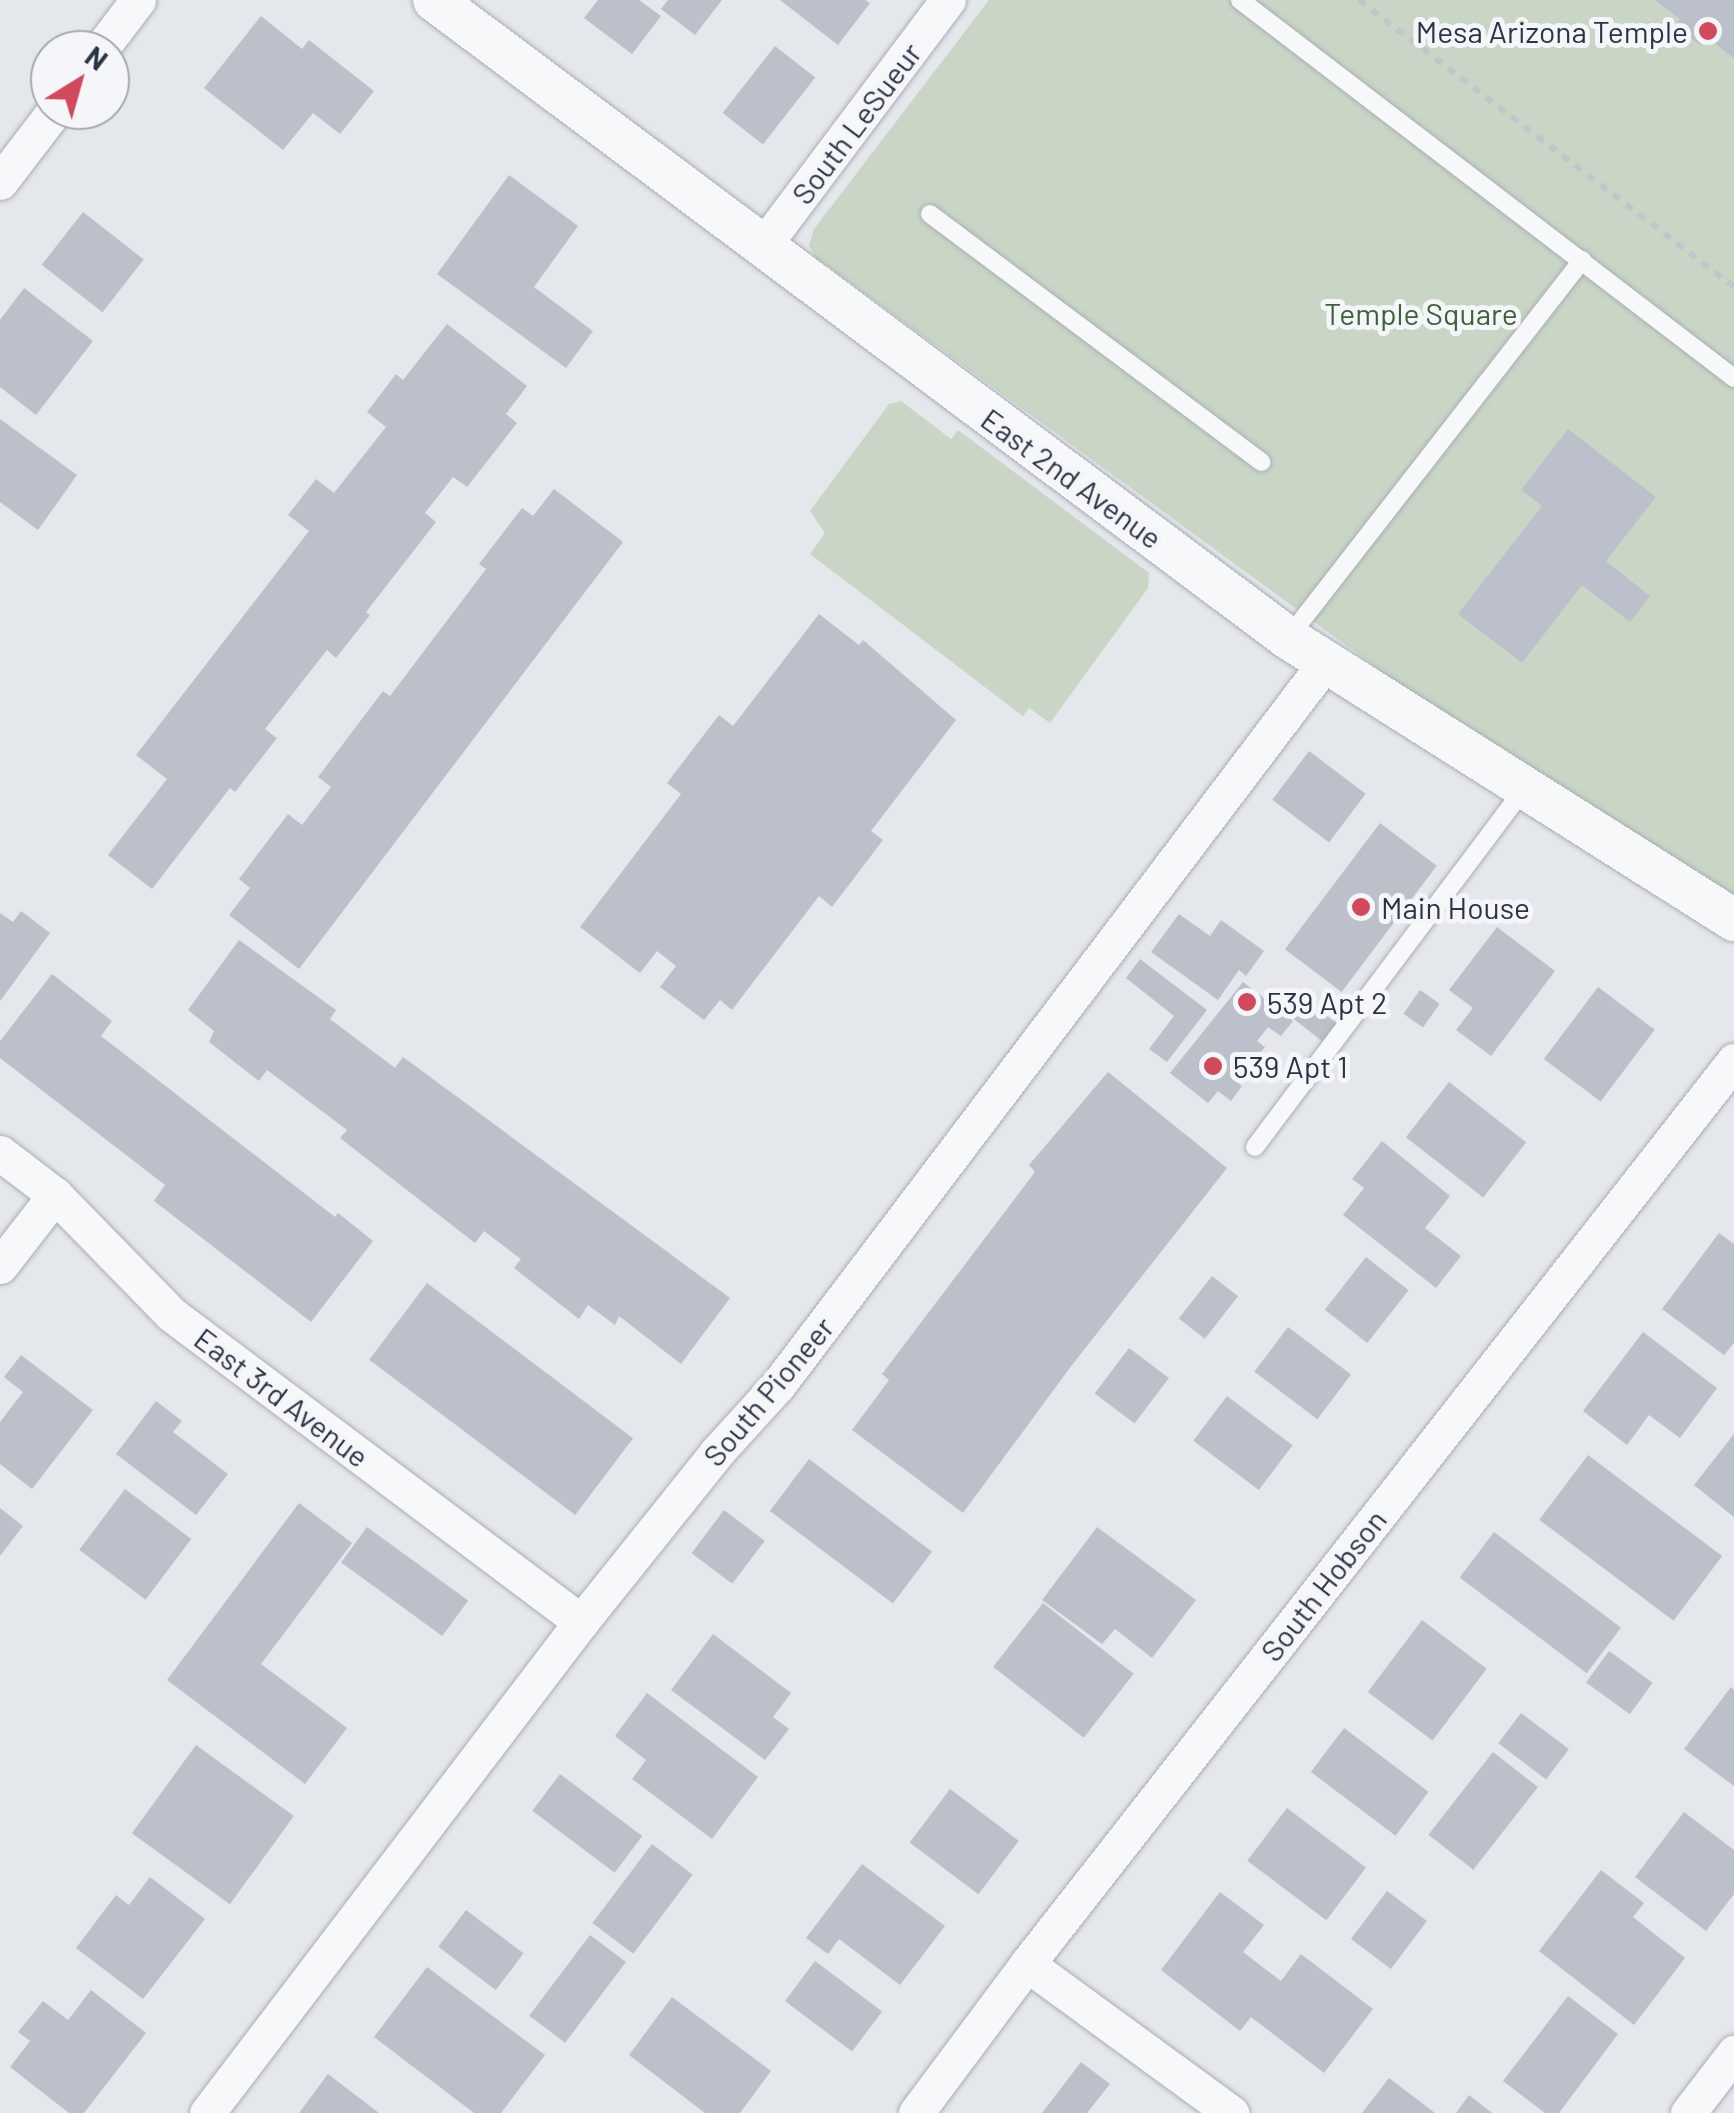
<!DOCTYPE html>
<style>
body{margin:0}
#map{position:relative;width:1734px;height:2113px;overflow:hidden;background:#e4e7ec;font-family:Barlow,sans-serif}
div>[style]{position:absolute}
.green>*{inset:0;background:#c9d6c5}
.building>*{inset:0;background:#bbc0ca;transform-origin:0 0}
.path>*{height:6px;margin-top:-3px;transform-origin:0;background:repeating-linear-gradient(90deg,#c2c5cb 0 8px,transparent 0 16px)}
.roads{filter:drop-shadow(0 0 2px #a9aeb7) drop-shadow(0 0 2px #a9aeb7)}
.service>*{height:18px;margin:-9px;padding:0 9px;transform-origin:9px;border-radius:9px;background:#f7f8fa}
.minor>*{height:35px;margin:-17.5px;padding:0 17.5px;transform-origin:17.5px;border-radius:17.5px;background:#f7f8fa}
.tertiary>*{height:42px;margin:-21px;padding:0 21px;transform-origin:21px;border-radius:21px;background:#f7f8fa}
.dots>*{width:28px;height:28px;translate:-50% -50%;box-sizing:border-box;border:5px solid #f4f6f9;border-radius:50%}
span{translate:-50% -50%;white-space:nowrap;text-align:center;line-height:1.15;-webkit-text-stroke:10px #f4f6f9;paint-order:stroke}
.poi-label{font-size:30px;color:#2b3445}
.right{translate:-100% -50%;text-align:right}
.left{translate:0 -50%;text-align:left}
.street-label{font-size:30px;color:#2b3445}
.park-label{font-size:30px;color:#3f6138}
.north{position:absolute;left:30px;top:30px;width:100px;height:100px;box-sizing:border-box;background:#f4f6f9;border:2px solid #a4a8b1;border-radius:50%;rotate:37deg;font-size:28px;font-weight:700;line-height:40px;text-align:center;color:#2b3445}
.north::after{content:'';display:block;margin:auto;width:35px;height:45px;background:#d1495b;clip-path:polygon(50% 0,100% 100%,50% 72%,0 100%)}
</style>
<div id="map">
<div class="green">
<div style="clip-path:polygon(989px 0,1734px 0,1734px 898px,1451px 722px,815px 257px,809px 245px,814px 229px)"></div>
<div style="clip-path:polygon(901px 401px,951px 439px,958px 430px,1149px 573px,1148px 588px,1050px 723px,1029px 708px,1023px 716px,810px 554px,825px 533px,810px 511px,889px 404px)"></div>
</div>
<div class="building">
<div style="clip-path:polygon(598px 0,639px 0,661px 16px,632px 54px,584px 18px)"></div>
<div style="clip-path:polygon(668px 0,722px 0,695px 35px,661px 9px)"></div>
<div style="clip-path:polygon(780px 0,865px 0,870px 3px,838px 45px)"></div>
<div style="clip-path:polygon(1655px 0,1734px 0,1734px 58px,1706px 37px,1700px 45px,1675px 26px,1680px 19px)"></div>
<div style="clip-path:polygon(261px 16px,302px 49px,309px 40px,374px 91px,340px 134px,313px 113px,283px 150px,204px 88px)"></div>
<div style="left:775px;top:46px;width:51px;height:85px;rotate:38deg"></div>
<div style="clip-path:polygon(509px 175px,578px 226px,534px 287px,593px 331px,566px 368px,437px 274px)"></div>
<div style="left:83px;top:212px;width:77px;height:67px;rotate:38deg"></div>
<div style="clip-path:polygon(24px 288px,93px 341px,36px 415px,0 387px,0 320px)"></div>
<div style="clip-path:polygon(447px 324px,527px 386px,506px 414px,517px 423px,467px 487px,453px 477px,425px 513px,436px 522px,366px 612px,370px 615px,336px 658px,327px 650px,265px 729px,277px 738px,235px 792px,230px 788px,152px 889px,108px 855px,167px 779px,136px 755px,309px 531px,288px 515px,316px 479px,334px 493px,386px 427px,367px 412px,396px 374px,403px 380px)"></div>
<div style="clip-path:polygon(0 419px,77px 475px,38px 530px,0 502px)"></div>
<div style="clip-path:polygon(1568px 429px,1656px 497px,1606px 561px,1650px 596px,1630px 622px,1582px 585px,1522px 663px,1458px 614px,1542px 506px,1521px 490px)"></div>
<div style="clip-path:polygon(554px 489px,623px 542px,299px 969px,229px 915px,250px 888px,239px 879px,288px 814px,302px 825px,331px 787px,318px 777px,383px 691px,390px 696px,486px 569px,479px 564px,522px 508px,533px 516px)"></div>
<div style="clip-path:polygon(819px 614px,859px 645px,863px 640px,956px 720px,871px 831px,883px 840px,832px 907px,819px 896px,732px 1010px,720px 1000px,704px 1020px,660px 987px,676px 966px,657px 951px,640px 973px,580px 927px,681px 794px,667px 783px,719px 715px,733px 726px)"></div>
<div style="left:1309px;top:751px;width:71px;height:61px;rotate:37deg"></div>
<div style="left:1380px;top:823px;width:71px;height:158px;rotate:37deg"></div>
<div style="clip-path:polygon(21px 911px,50px 933px,0 1001px,0 913px,13px 922px)"></div>
<div style="clip-path:polygon(1179px 914px,1210px 936px,1221px 920px,1264px 951px,1246px 976px,1239px 970px,1218px 1000px,1151px 952px)"></div>
<div style="clip-path:polygon(1497px 927px,1555px 971px,1491px 1056px,1456px 1030px,1473px 1008px,1449px 990px)"></div>
<div style="clip-path:polygon(239px 940px,336px 1010px,330px 1019px,395px 1068px,403px 1057px,730px 1298px,681px 1364px,619px 1316px,615px 1325px,588px 1305px,579px 1319px,514px 1268px,521px 1259px,484px 1231px,475px 1243px,340px 1138px,347px 1130px,267px 1070px,259px 1081px,209px 1042px,214px 1031px,188px 1010px)"></div>
<div style="clip-path:polygon(1140px 959px,1207px 1010px,1167px 1062px,1149px 1049px,1174px 1016px,1126px 978px)"></div>
<div style="clip-path:polygon(52px 974px,112px 1021px,101px 1036px,335px 1217px,338px 1213px,373px 1241px,311px 1322px,154px 1201px,165px 1185px,0 1058px,0 1041px)"></div>
<div style="clip-path:polygon(1243px 982px,1293px 1021px,1281px 1036px,1268px 1027px,1257px 1041px,1265px 1047px,1255px 1060px,1241px 1077px,1235px 1071px,1230px 1077px,1242px 1086px,1231px 1101px,1218px 1091px,1208px 1103px,1170px 1073px)"></div>
<div style="left:1598px;top:987px;width:71px;height:90px;rotate:37deg"></div>
<div style="left:1420px;top:990px;width:24px;height:29px;rotate:35deg"></div>
<div style="left:1308px;top:1001px;width:36px;height:23px;rotate:38deg"></div>
<div style="clip-path:polygon(1108px 1072px,1227px 1168px,1072px 1365px,963px 1513px,852px 1430px,889px 1380px,882px 1374px,1035px 1172px,1029px 1165px)"></div>
<div style="left:1449px;top:1082px;width:98px;height:70px;rotate:38deg"></div>
<div style="clip-path:polygon(1382px 1141px,1450px 1196px,1425px 1228px,1461px 1256px,1436px 1288px,1343px 1215px,1364px 1188px,1352px 1179px)"></div>
<div style="clip-path:polygon(1719px 1233px,1734px 1244px,1734px 1343px,1724px 1355px,1662px 1309px)"></div>
<div style="left:1366px;top:1257px;width:54px;height:67px;rotate:38deg"></div>
<div style="left:1212px;top:1276px;width:33px;height:54px;rotate:38deg"></div>
<div style="left:427px;top:1283px;width:258px;height:96px;rotate:37deg"></div>
<div style="left:1288px;top:1327px;width:79px;height:56px;rotate:37deg"></div>
<div style="clip-path:polygon(1643px 1332px,1717px 1388px,1680px 1438px,1649px 1415px,1627px 1445px,1583px 1411px)"></div>
<div style="left:1129px;top:1348px;width:50px;height:57px;rotate:37deg"></div>
<div style="clip-path:polygon(21px 1355px,93px 1410px,32px 1489px,0 1464px,0 1422px,23px 1392px,4px 1377px)"></div>
<div style="left:1227px;top:1396px;width:82px;height:56px;rotate:37deg"></div>
<div style="clip-path:polygon(156px 1401px,182px 1421px,173px 1432px,228px 1474px,196px 1515px,116px 1454px)"></div>
<div style="clip-path:polygon(1734px 1434px,1734px 1517px,1694px 1485px)"></div>
<div style="left:1588px;top:1455px;width:168px;height:81px;rotate:37deg"></div>
<div style="left:809px;top:1459px;width:154px;height:65px;rotate:37deg"></div>
<div style="left:125px;top:1489px;width:83px;height:76px;rotate:37deg"></div>
<div style="clip-path:polygon(299px 1503px,352px 1543px,261px 1664px,347px 1728px,305px 1784px,167px 1680px)"></div>
<div style="clip-path:polygon(0 1508px,23px 1526px,0 1556px)"></div>
<div style="left:724px;top:1510px;width:51px;height:54px;rotate:37deg"></div>
<div style="left:367px;top:1527px;width:125px;height:44px;rotate:36deg"></div>
<div style="clip-path:polygon(1097px 1527px,1196px 1600px,1152px 1658px,1115px 1629px,1102px 1644px,1042px 1600px)"></div>
<div style="left:1494px;top:1532px;width:159px;height:57px;rotate:37deg"></div>
<div style="left:1043px;top:1603px;width:115px;height:81px;rotate:38deg"></div>
<div style="left:1422px;top:1620px;width:81px;height:90px;rotate:37deg"></div>
<div style="clip-path:polygon(713px 1634px,791px 1693px,773px 1717px,789px 1729px,765px 1760px,671px 1690px)"></div>
<div style="left:1609px;top:1651px;width:54px;height:39px;rotate:36deg"></div>
<div style="clip-path:polygon(1731px 1687px,1734px 1690px,1734px 1786px,1684px 1749px)"></div>
<div style="clip-path:polygon(647px 1693px,758px 1777px,712px 1839px,632px 1779px,646px 1760px,615px 1736px)"></div>
<div style="left:1521px;top:1713px;width:60px;height:38px;rotate:37deg"></div>
<div style="left:1344px;top:1728px;width:106px;height:55px;rotate:37deg"></div>
<div style="left:196px;top:1745px;width:121px;height:109px;rotate:36deg"></div>
<div style="left:1493px;top:1752px;width:57px;height:105px;rotate:38deg"></div>
<div style="left:560px;top:1774px;width:103px;height:46px;rotate:37deg"></div>
<div style="left:950px;top:1789px;width:86px;height:67px;rotate:37deg"></div>
<div style="left:1287px;top:1808px;width:99px;height:66px;rotate:37deg"></div>
<div style="clip-path:polygon(1684px 1812px,1734px 1850px,1734px 1894px,1706px 1931px,1635px 1877px)"></div>
<div style="left:652px;top:1844px;width:51px;height:99px;rotate:37deg"></div>
<div style="clip-path:polygon(862px 1864px,945px 1926px,900px 1985px,839px 1939px,828px 1954px,806px 1938px)"></div>
<div style="clip-path:polygon(1601px 1870px,1644px 1903px,1633px 1917px,1685px 1958px,1634px 2025px,1539px 1951px)"></div>
<div style="clip-path:polygon(150px 1877px,205px 1919px,143px 1999px,76px 1948px,116px 1895px,129px 1905px)"></div>
<div style="left:1387px;top:1891px;width:50px;height:60px;rotate:37deg"></div>
<div style="clip-path:polygon(1220px 1892px,1264px 1925px,1243px 1952px,1281px 1981px,1301px 1954px,1373px 2009px,1324px 2073px,1251px 2017px,1240px 2031px,1161px 1970px)"></div>
<div style="left:466px;top:1910px;width:72px;height:46px;rotate:37deg"></div>
<div style="left:590px;top:1935px;width:45px;height:101px;rotate:37deg"></div>
<div style="left:815px;top:1961px;width:84px;height:50px;rotate:37deg"></div>
<div style="clip-path:polygon(427px 1967px,545px 2055px,501px 2113px,474px 2113px,374px 2037px)"></div>
<div style="clip-path:polygon(91px 1990px,146px 2033px,84px 2113px,69px 2113px,10px 2067px,30px 2041px,18px 2032px,43px 2001px,68px 2020px)"></div>
<div style="clip-path:polygon(1568px 1996px,1618px 2034px,1559px 2113px,1545px 2113px,1503px 2081px)"></div>
<div style="clip-path:polygon(672px 1997px,771px 2071px,740px 2113px,705px 2113px,629px 2055px)"></div>
<div style="clip-path:polygon(1081px 2062px,1110px 2084px,1087px 2113px,1042px 2113px)"></div>
<div style="clip-path:polygon(328px 2074px,379px 2113px,299px 2113px)"></div>
<div style="clip-path:polygon(1389px 2078px,1435px 2113px,1362px 2113px)"></div>
<div style="clip-path:polygon(1469px 2095px,1492px 2113px,1456px 2113px)"></div>
</div>
<div class="path">
<div style="left:1359px;top:0;width:472px;rotate:37.4deg"></div>
</div>
<div class="roads">
<div class="service">
<div style="left:1240px;top:0;width:622px;rotate:37.42deg"></div>
<div style="left:930px;top:214px;width:414px;rotate:36.8deg"></div>
<div style="left:1288px;top:638px;width:479px;rotate:-52.1deg"></div>
<div style="left:1255px;top:1147px;width:448px;rotate:-53.1deg"></div>
</div>
<div class="minor">
<div style="left:100px;top:50px;width:63px;rotate:-52.8deg"></div>
<div style="left:0;top:182px;width:91px;rotate:-52.6deg"></div>
<div style="left:763px;top:246px;width:308px;rotate:-53.1deg"></div>
<div style="left:0;top:1153px;width:69px;rotate:37.4deg"></div>
<div style="left:55px;top:1195px;width:166px;rotate:45.7deg"></div>
<div style="left:171px;top:1314px;width:513px;rotate:36.91deg"></div>
<div style="left:0;top:1266px;width:90px;rotate:-52.2deg"></div>
<div style="left:1027px;top:1964px;width:253px;rotate:36.1deg"></div>
<div style="left:207px;top:2113px;width:617px;rotate:-52.7deg"></div>
<div style="left:581px;top:1622px;width:218px;rotate:-51.3deg"></div>
<div style="left:717px;top:1452px;width:91px;rotate:-47.7deg"></div>
<div style="left:778px;top:1385px;width:904px;rotate:-52.86deg"></div>
<div style="left:916px;top:2113px;width:186px;rotate:-53.3deg"></div>
<div style="left:1027px;top:1964px;width:1147px;rotate:-51.94deg"></div>
<div style="left:1688px;top:2113px;width:76px;rotate:-52.5deg"></div>
</div>
<div class="tertiary">
<div style="left:434px;top:0;width:1066px;rotate:36.76deg"></div>
<div style="left:1288px;top:638px;width:528px;rotate:32.3deg"></div>
</div>
</div>
<div class="dots">
<div style="left:1708px;top:31px;background:#d1495b"></div>
<div style="left:1361px;top:907px;background:#d1495b"></div>
<div style="left:1247px;top:1002px;background:#d1495b"></div>
<div style="left:1213px;top:1066px;background:#d1495b"></div>
</div>
<div class="poi-label">
<span class="right" style="left:1688px;top:31px">Mesa Arizona Temple</span>
<span class="left" style="left:1381px;top:907px">Main House</span>
<span class="left" style="left:1267px;top:1002px">539 Apt 2</span>
<span class="left" style="left:1233px;top:1066px">539 Apt 1</span>
</div>
<div class="street-label">
<span style="left:856px;top:123px;rotate:-53deg">South LeSueur</span>
<span style="left:1072px;top:478px;rotate:36deg">East 2nd Avenue</span>
<span style="left:768px;top:1391px;rotate:-50deg">South Pioneer</span>
<span style="left:282px;top:1397px;rotate:37deg">East 3rd Avenue</span>
<span style="left:1323px;top:1585px;rotate:-52deg">South Hobson</span>
</div>
<div class="park-label">
<span style="left:1421px;top:313px">Temple Square</span>
</div>
<div class="north">N</div>
</div>
